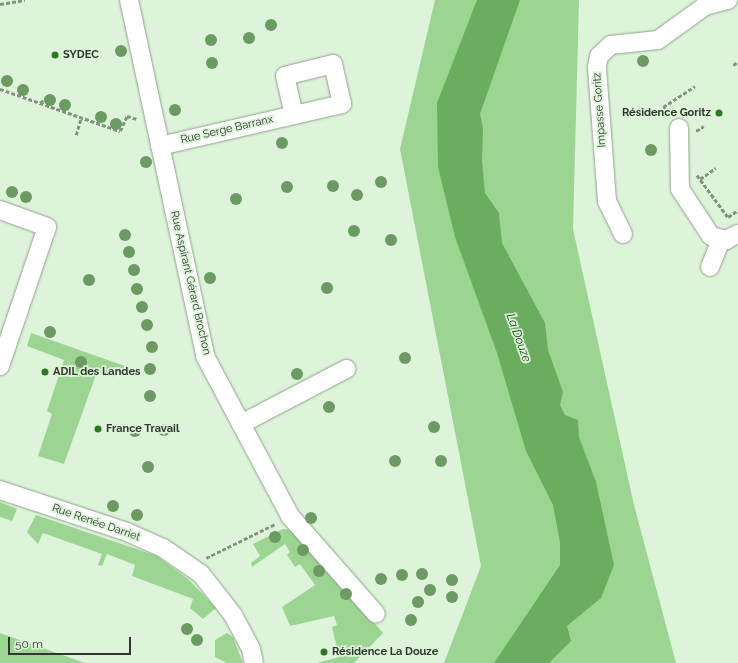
<!DOCTYPE html>
<meta charset="utf-8">
<style>
body{margin:0}
#map{position:relative;width:738px;height:663px;overflow:hidden;background:#def4da;font-family:Raleway,sans-serif}
div>[style]{position:absolute}
.green>*{inset:0;background:#9bd591}
.water>*{inset:0;background:#6bad5f}
.path>*{height:2.5px;margin-top:-1.25px;transform-origin:0;background:repeating-linear-gradient(90deg,#849381 0 4px,transparent 0 6px)}
.roads{filter:drop-shadow(0 0 1px #8ea28a) drop-shadow(0 0 1px #8ea28a)}
.street>*{height:18px;margin:-9px;padding:0 9px;transform-origin:9px;border-radius:9px;background:#fff}
.trees>*{width:12px;height:12px;margin:-6px;border-radius:50%;background:#6b9b62}
.dots>*{width:11px;height:11px;translate:-50% -50%;box-sizing:border-box;border:2px solid #def4da;border-radius:50%}
span{translate:-50% -50%;white-space:nowrap;text-align:center;line-height:1.15;-webkit-text-stroke:3.5px #def4da;paint-order:stroke}
.poi-label{font-size:11px;color:#2f372d;font-weight:700}
.left{translate:0 -50%;text-align:left}
.right{translate:-100% -50%;text-align:right}
.street-label{font-size:11px;color:#2f372d}
.water-label{font-size:12px;color:#0c3a04;font-style:italic}
.scale{position:absolute;left:8px;top:637px;width:123px;height:18px;box-sizing:border-box;border:2px solid #2f372d;border-top:0;padding-left:5px;font-size:12px;line-height:14px;white-space:nowrap;color:#2f372d;-webkit-text-stroke:3px #def4da;paint-order:stroke}
</style>
<div id="map">
<div class="green">
<div style="clip-path:polygon(435px 0,579px 0,573px 229px,634px 505px,676px 663px,444px 663px,481px 566px,400px 149px)"></div>
<div style="clip-path:polygon(31px 333px,125px 366px,113px 377px,97px 372px,64px 464px,38px 456px,52px 414px,47px 411px,64px 360px,27px 346px)"></div>
<div style="clip-path:polygon(0 502px,17px 509px,12px 521px,0 517px)"></div>
<div style="clip-path:polygon(36px 515px,157px 556px,188px 579px,216px 608px,203px 619px,190px 608px,193px 599px,132px 576px,135px 565px,107px 554px,102px 566px,98px 565px,102px 554px,43px 533px,38px 544px,27px 532px)"></div>
<div style="clip-path:polygon(283px 529px,293px 530px,383px 633px,354px 663px,317px 663px,339px 657px,332px 627px,337px 625px,334px 616px,290px 626px,282px 607px,315px 585px,300px 564px,295px 567px,287px 555px,290px 552px,285px 544px,252px 567px,251px 563px,260px 556px,253px 544px)"></div>
<div style="clip-path:polygon(0 633px,85px 663px,0 663px)"></div>
<div style="clip-path:polygon(227px 633px,233px 637px,243px 663px,227px 663px,215px 657px,215px 640px)"></div>
</div>
<div class="water">
<div style="clip-path:polygon(477px 0,520px 0,480px 114px,483px 128px,482px 161px,485px 193px,499px 213px,502px 243px,545px 323px,548px 350px,563px 392px,560px 405px,565px 415px,578px 420px,579px 437px,596px 482px,614px 565px,601px 598px,567px 626px,571px 641px,549px 663px,494px 663px,560px 565px,560px 542px,553px 505px,526px 451px,497px 353px,455px 237px,438px 167px,437px 103px)"></div>
</div>
<div class="path">
<div style="left:0;top:4px;width:25px;rotate:-9deg"></div>
<div style="left:733px;top:65px;width:6px;rotate:-31deg"></div>
<div style="left:0;top:89px;width:127px;rotate:19.3deg"></div>
<div style="left:120px;top:131px;width:17px;rotate:-65deg"></div>
<div style="left:127px;top:116px;width:10px;rotate:17deg"></div>
<div style="left:40px;top:103px;width:9px;rotate:-41deg"></div>
<div style="left:669px;top:115px;width:10px;rotate:-127deg"></div>
<div style="left:663px;top:107px;width:38px;rotate:-33deg"></div>
<div style="left:696px;top:131px;width:9px;rotate:-32deg"></div>
<div style="left:76px;top:135px;width:18px;rotate:-74deg"></div>
<div style="left:697px;top:175px;width:52px;rotate:53.6deg"></div>
<div style="left:728px;top:217px;width:12px;rotate:-35deg"></div>
<div style="left:700px;top:179px;width:19px;rotate:-35deg"></div>
<div style="left:206px;top:558px;width:77px;rotate:-26.2deg"></div>
</div>
<div class="roads">
<div class="street">
<div style="left:129px;top:0;width:364px;rotate:77.9deg"></div>
<div style="left:205px;top:356px;width:181px;rotate:62deg"></div>
<div style="left:290px;top:516px;width:130px;rotate:48.7deg"></div>
<div style="left:679px;top:128px;width:61px;rotate:89.1deg"></div>
<div style="left:680px;top:189px;width:56px;rotate:56.6deg"></div>
<div style="left:711px;top:236px;width:16px;rotate:15deg"></div>
<div style="left:726px;top:240px;width:13px;rotate:-27deg"></div>
<div style="left:160px;top:146px;width:187px;rotate:-13deg"></div>
<div style="left:342px;top:104px;width:41px;rotate:-102.7deg"></div>
<div style="left:333px;top:64px;width:49px;rotate:166deg"></div>
<div style="left:285px;top:76px;width:40px;rotate:77deg"></div>
<div style="left:0;top:210px;width:50px;rotate:19.9deg"></div>
<div style="left:47px;top:227px;width:147px;rotate:108.7deg"></div>
<div style="left:623px;top:234px;width:37px;rotate:-116deg"></div>
<div style="left:607px;top:201px;width:134px;rotate:-94.3deg"></div>
<div style="left:597px;top:67px;width:11px;rotate:-80deg"></div>
<div style="left:599px;top:56px;width:16px;rotate:-43deg"></div>
<div style="left:611px;top:45px;width:47px;rotate:-6.1deg"></div>
<div style="left:658px;top:40px;width:58px;rotate:-35.9deg"></div>
<div style="left:705px;top:6px;width:24px;rotate:-15deg"></div>
<div style="left:710px;top:267px;width:29px;rotate:-68deg"></div>
<div style="left:241px;top:424px;width:119px;rotate:-27.6deg"></div>
<div style="left:0;top:490px;width:134px;rotate:18.3deg"></div>
<div style="left:127px;top:532px;width:39px;rotate:24deg"></div>
<div style="left:163px;top:548px;width:46px;rotate:34.4deg"></div>
<div style="left:201px;top:574px;width:52px;rotate:52deg"></div>
<div style="left:233px;top:615px;width:38px;rotate:62deg"></div>
<div style="left:251px;top:649px;width:14px;rotate:78deg"></div>
</div>
</div>
<div class="trees">
<div style="left:271px;top:25px"></div>
<div style="left:249px;top:38px"></div>
<div style="left:211px;top:40px"></div>
<div style="left:121px;top:51px"></div>
<div style="left:643px;top:61px"></div>
<div style="left:212px;top:63px"></div>
<div style="left:7px;top:81px"></div>
<div style="left:23px;top:90px"></div>
<div style="left:50px;top:100px"></div>
<div style="left:65px;top:105px"></div>
<div style="left:175px;top:110px"></div>
<div style="left:101px;top:117px"></div>
<div style="left:116px;top:124px"></div>
<div style="left:282px;top:143px"></div>
<div style="left:651px;top:150px"></div>
<div style="left:146px;top:162px"></div>
<div style="left:381px;top:182px"></div>
<div style="left:333px;top:186px"></div>
<div style="left:287px;top:187px"></div>
<div style="left:12px;top:192px"></div>
<div style="left:357px;top:195px"></div>
<div style="left:26px;top:197px"></div>
<div style="left:236px;top:199px"></div>
<div style="left:354px;top:231px"></div>
<div style="left:125px;top:235px"></div>
<div style="left:391px;top:240px"></div>
<div style="left:129px;top:252px"></div>
<div style="left:134px;top:270px"></div>
<div style="left:210px;top:278px"></div>
<div style="left:89px;top:280px"></div>
<div style="left:327px;top:288px"></div>
<div style="left:137px;top:289px"></div>
<div style="left:142px;top:307px"></div>
<div style="left:147px;top:325px"></div>
<div style="left:50px;top:332px"></div>
<div style="left:152px;top:347px"></div>
<div style="left:405px;top:358px"></div>
<div style="left:81px;top:362px"></div>
<div style="left:150px;top:369px"></div>
<div style="left:297px;top:374px"></div>
<div style="left:150px;top:396px"></div>
<div style="left:329px;top:407px"></div>
<div style="left:434px;top:427px"></div>
<div style="left:164px;top:430px"></div>
<div style="left:135px;top:431px"></div>
<div style="left:395px;top:461px"></div>
<div style="left:441px;top:461px"></div>
<div style="left:148px;top:467px"></div>
<div style="left:113px;top:506px"></div>
<div style="left:137px;top:515px"></div>
<div style="left:311px;top:518px"></div>
<div style="left:275px;top:537px"></div>
<div style="left:303px;top:550px"></div>
<div style="left:319px;top:571px"></div>
<div style="left:422px;top:574px"></div>
<div style="left:402px;top:575px"></div>
<div style="left:381px;top:579px"></div>
<div style="left:452px;top:580px"></div>
<div style="left:430px;top:590px"></div>
<div style="left:346px;top:594px"></div>
<div style="left:452px;top:597px"></div>
<div style="left:418px;top:602px"></div>
<div style="left:411px;top:620px"></div>
<div style="left:187px;top:629px"></div>
<div style="left:197px;top:640px"></div>
</div>
<div class="dots">
<div style="left:55px;top:55px;background:#2d791f"></div>
<div style="left:719px;top:113px;background:#2d791f"></div>
<div style="left:45px;top:372px;background:#2d791f"></div>
<div style="left:98px;top:429px;background:#2d791f"></div>
<div style="left:324px;top:652px;background:#2d791f"></div>
</div>
<div class="poi-label">
<span class="left" style="left:63px;top:55px">SYDEC</span>
<span class="right" style="left:711px;top:113px">Résidence Goritz</span>
<span class="left" style="left:53px;top:372px">ADIL des Landes</span>
<span class="left" style="left:106px;top:429px">France Travail</span>
<span class="left" style="left:332px;top:652px">Résidence La Douze</span>
</div>
<div class="street-label">
<span style="left:600px;top:110px;rotate:-94deg">Impasse Goritz</span>
<span style="left:227px;top:130px;rotate:-13deg">Rue Serge Barranx</span>
<span style="left:190px;top:283px;rotate:77deg">Rue Aspirant Gérard Brochon</span>
<span style="left:96px;top:523px;rotate:19deg">Rue Renée Darriet</span>
</div>
<div class="water-label">
<span style="left:518px;top:338px;rotate:70deg">La Douze</span>
</div>
<div class="scale">50 m</div>
</div>
